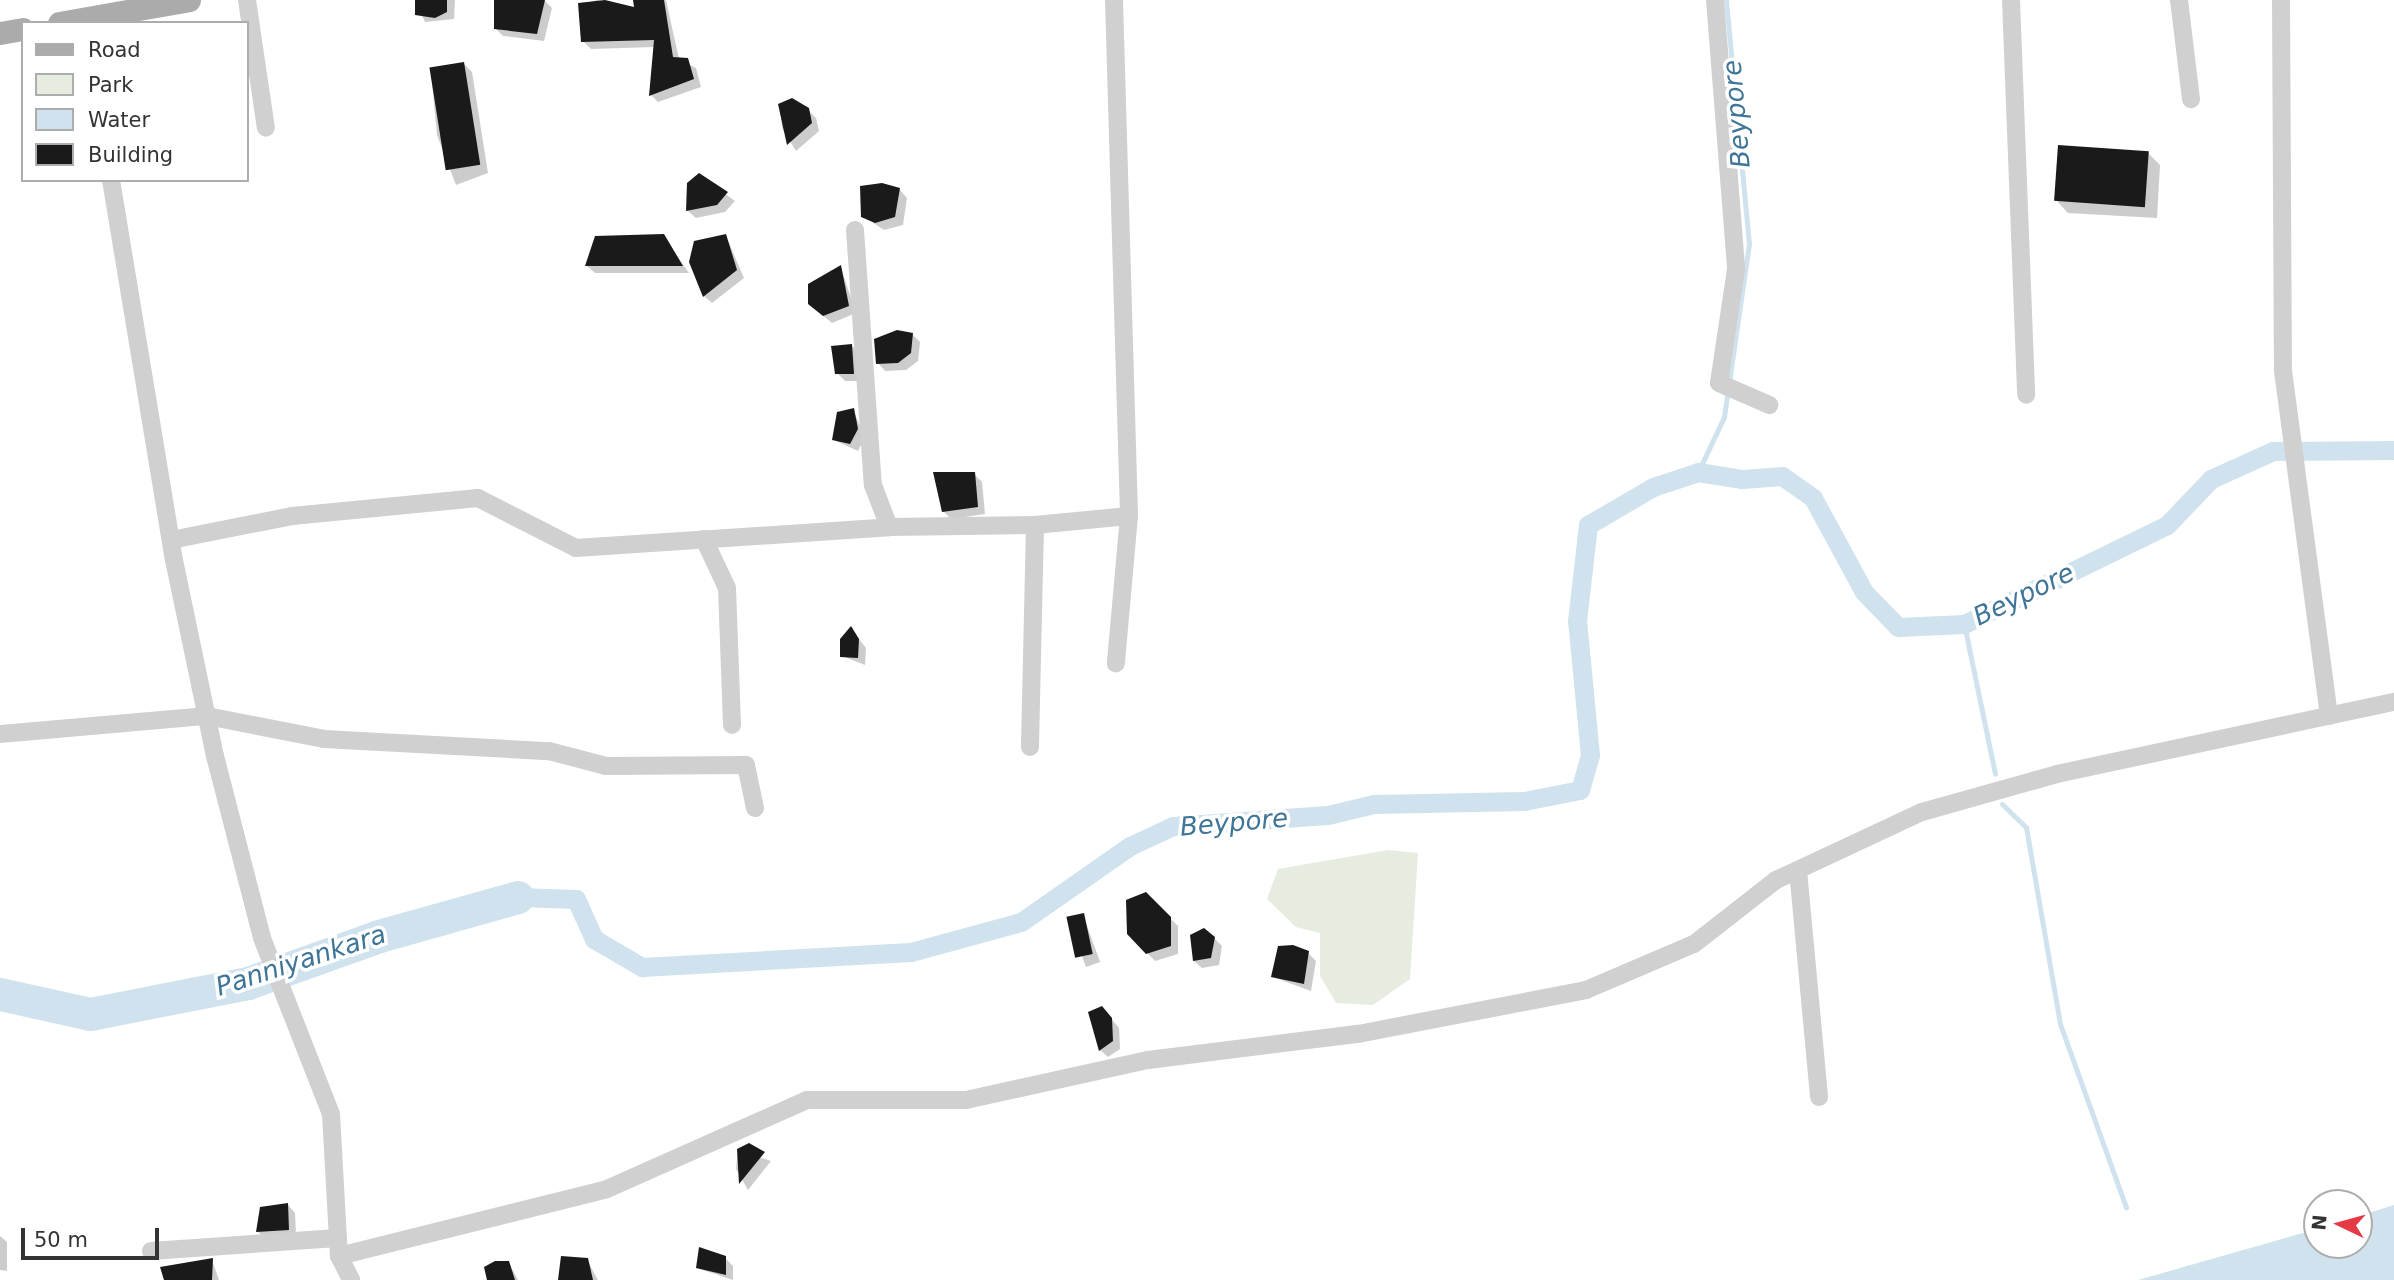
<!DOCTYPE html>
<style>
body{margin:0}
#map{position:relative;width:2394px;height:1280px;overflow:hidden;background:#fff;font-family:"DejaVu Sans",sans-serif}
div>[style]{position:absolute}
.green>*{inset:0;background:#e6ecdf}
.water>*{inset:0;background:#cfe2ee}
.shadow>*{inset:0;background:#0003;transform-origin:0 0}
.stream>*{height:5px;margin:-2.5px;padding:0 2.5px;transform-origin:2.5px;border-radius:2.5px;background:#cfe2ee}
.canal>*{height:19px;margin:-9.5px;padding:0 9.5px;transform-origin:9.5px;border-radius:9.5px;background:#cfe2ee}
.river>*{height:33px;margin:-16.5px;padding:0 16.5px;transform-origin:16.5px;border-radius:16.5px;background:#cfe2ee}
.building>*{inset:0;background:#1a1a1a;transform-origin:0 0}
.minor>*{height:18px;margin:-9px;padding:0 9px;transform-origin:9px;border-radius:9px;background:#d0d0d0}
.major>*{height:23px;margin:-11.5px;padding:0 11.5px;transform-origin:11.5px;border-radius:11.5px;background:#ababab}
span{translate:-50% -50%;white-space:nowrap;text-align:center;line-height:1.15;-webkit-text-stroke:7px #fff;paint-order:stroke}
.water-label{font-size:26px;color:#3f7597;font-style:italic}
.legend{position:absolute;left:21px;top:21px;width:228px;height:161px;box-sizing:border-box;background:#fff;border:2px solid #adadad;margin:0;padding:9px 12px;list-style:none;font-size:21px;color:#333}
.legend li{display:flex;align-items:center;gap:14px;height:35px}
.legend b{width:35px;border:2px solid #adadad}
.north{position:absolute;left:2303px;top:1189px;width:70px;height:70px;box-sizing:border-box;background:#fff;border:2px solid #adadad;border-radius:50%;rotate:275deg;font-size:19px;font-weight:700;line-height:28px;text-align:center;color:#333}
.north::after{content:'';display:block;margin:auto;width:24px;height:32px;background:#e63946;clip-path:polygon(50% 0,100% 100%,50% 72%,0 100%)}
.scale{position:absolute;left:21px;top:1228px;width:138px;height:32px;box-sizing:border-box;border:4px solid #333;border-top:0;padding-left:9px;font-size:21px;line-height:24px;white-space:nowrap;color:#333;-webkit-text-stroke:5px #fff;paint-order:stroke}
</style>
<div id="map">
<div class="green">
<div style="clip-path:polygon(1388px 850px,1418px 853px,1410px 979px,1373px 1005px,1336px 1003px,1320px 976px,1320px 933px,1296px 927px,1267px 899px,1278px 869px)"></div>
</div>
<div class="water">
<div style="clip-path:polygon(2394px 1205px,2394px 1280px,2138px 1280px,2317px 1229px,2317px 1245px,2359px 1245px,2359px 1216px)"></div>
</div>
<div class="shadow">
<div style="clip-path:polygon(415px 0,455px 0,454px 19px,425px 22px)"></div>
<div style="clip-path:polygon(496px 0,544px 0,552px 8px,544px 41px,503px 36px,496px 29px)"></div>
<div style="clip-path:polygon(597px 0,637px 9px,635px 0,666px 0,679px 59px,696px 68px,701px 87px,658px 102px,651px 95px,655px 47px,591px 49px,583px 41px,580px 5px)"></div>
<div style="clip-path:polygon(464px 64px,472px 72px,488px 173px,456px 185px,437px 135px,431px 72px)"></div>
<div style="clip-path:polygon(780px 105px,808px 110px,816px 118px,819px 131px,796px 151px,782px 128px)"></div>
<div style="clip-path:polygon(2148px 153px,2160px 165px,2157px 218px,2068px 213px,2056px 200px)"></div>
<div style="clip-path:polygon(699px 175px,735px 201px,725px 212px,696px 218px,688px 211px)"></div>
<div style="clip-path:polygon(900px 190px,907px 198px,903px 225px,884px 230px,863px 216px)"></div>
<div style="clip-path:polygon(663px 236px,689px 273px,595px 273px,587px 266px)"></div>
<div style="clip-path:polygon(726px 236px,744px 278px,712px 303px,704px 296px)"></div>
<div style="clip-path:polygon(841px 268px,856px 313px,832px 323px,809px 304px)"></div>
<div style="clip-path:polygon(912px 334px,920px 342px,918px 361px,906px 370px,885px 371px,878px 363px)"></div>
<div style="clip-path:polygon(851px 345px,859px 353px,861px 381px,845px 381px,837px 373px)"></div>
<div style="clip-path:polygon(853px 410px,865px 437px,858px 451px,834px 440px)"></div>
<div style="clip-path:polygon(974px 474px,982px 482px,985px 514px,951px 519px,943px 511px)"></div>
<div style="clip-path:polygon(851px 629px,866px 648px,865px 665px,842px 656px)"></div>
<div style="clip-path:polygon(1145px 894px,1178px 926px,1178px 954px,1155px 961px,1129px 934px)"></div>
<div style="left:1083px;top:915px;width:50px;height:15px;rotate:70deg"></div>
<div style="clip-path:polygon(1214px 938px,1222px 946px,1219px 965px,1202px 968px,1194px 961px)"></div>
<div style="clip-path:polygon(1308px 953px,1316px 961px,1311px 991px,1273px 977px)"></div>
<div style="clip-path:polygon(1109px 1016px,1119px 1028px,1120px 1049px,1108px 1057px,1100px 1050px)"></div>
<div style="clip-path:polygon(738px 1150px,771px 1161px,748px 1190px,736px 1169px)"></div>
<div style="clip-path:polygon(288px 1205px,295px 1213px,296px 1237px,266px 1239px,258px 1232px)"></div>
<div style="clip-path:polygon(0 1236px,7px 1242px,7px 1271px,0 1270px)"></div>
<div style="clip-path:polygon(725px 1258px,733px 1266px,733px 1280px,697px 1268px)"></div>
<div style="clip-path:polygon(212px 1260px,219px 1280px,166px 1280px)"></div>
<div style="clip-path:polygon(587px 1260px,598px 1280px,559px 1280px)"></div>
<div style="clip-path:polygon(509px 1263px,518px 1280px,489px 1280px)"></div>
</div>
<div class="stream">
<div style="left:1698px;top:472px;width:61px;rotate:-64.7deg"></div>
<div style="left:1724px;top:417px;width:175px;rotate:-81.8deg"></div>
<div style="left:1749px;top:244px;width:245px;rotate:-95.4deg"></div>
<div style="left:1964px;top:624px;width:153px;rotate:78.3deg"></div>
<div style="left:2002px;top:804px;width:33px;rotate:44deg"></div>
<div style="left:2026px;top:827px;width:200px;rotate:80.2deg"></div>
<div style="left:2060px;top:1024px;width:195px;rotate:70.2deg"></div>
</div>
<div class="canal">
<div style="left:518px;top:897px;width:58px;rotate:2deg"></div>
<div style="left:576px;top:899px;width:44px;rotate:65.8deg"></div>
<div style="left:594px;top:939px;width:56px;rotate:30.3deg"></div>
<div style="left:642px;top:967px;width:269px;rotate:-3.2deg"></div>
<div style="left:911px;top:952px;width:114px;rotate:-15.3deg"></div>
<div style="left:1021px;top:922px;width:133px;rotate:-34.9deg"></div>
<div style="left:1130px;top:846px;width:47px;rotate:-24.9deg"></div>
<div style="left:1173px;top:826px;width:155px;rotate:-4.1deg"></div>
<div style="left:1328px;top:815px;width:47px;rotate:-13.4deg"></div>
<div style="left:1374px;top:804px;width:150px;rotate:-1.1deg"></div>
<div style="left:1524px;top:801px;width:57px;rotate:-11.1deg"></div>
<div style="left:1580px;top:790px;width:36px;rotate:-74deg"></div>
<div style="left:1590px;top:755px;width:135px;rotate:-95.5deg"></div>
<div style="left:1577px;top:621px;width:97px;rotate:-83.5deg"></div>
<div style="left:1588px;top:525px;width:75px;rotate:-30.3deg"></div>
<div style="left:1653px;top:487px;width:47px;rotate:-18.4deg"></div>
<div style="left:1698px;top:472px;width:45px;rotate:9deg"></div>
<div style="left:1742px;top:479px;width:40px;rotate:-4.3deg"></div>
<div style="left:1782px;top:476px;width:38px;rotate:35deg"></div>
<div style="left:1813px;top:498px;width:107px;rotate:61.5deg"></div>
<div style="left:1864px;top:592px;width:49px;rotate:45.8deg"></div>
<div style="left:1898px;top:627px;width:66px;rotate:-2.6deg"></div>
<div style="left:1964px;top:624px;width:226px;rotate:-26deg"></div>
<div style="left:2167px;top:525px;width:64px;rotate:-46.3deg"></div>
<div style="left:2211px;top:479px;width:68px;rotate:-24.3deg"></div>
<div style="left:2273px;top:451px;width:121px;rotate:-0.5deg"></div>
</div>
<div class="river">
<div style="left:0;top:994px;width:92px;rotate:12.5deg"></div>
<div style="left:90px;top:1014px;width:161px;rotate:-11.1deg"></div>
<div style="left:248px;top:983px;width:139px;rotate:-19.7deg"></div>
<div style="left:379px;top:936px;width:144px;rotate:-15.7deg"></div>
</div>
<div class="building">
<div style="clip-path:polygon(415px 0,447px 0,447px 12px,435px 18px,415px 15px)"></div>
<div style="clip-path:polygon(494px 0,545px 0,537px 34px,494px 29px)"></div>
<div style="clip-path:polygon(605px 0,634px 7px,633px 0,664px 0,673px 57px,688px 58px,694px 79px,649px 96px,654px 40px,581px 42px,578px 3px)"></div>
<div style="left:464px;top:62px;width:104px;height:35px;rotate:81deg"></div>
<div style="clip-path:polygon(792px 98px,809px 108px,812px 123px,787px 145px,778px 104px)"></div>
<div style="left:2058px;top:145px;width:91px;height:56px;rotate:4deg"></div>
<div style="clip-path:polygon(699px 173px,728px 192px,717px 205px,686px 211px,687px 183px)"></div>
<div style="clip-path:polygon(882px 183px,900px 188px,895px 217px,875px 223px,861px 217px,860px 186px)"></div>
<div style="clip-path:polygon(664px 234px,683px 266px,585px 266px,595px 236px)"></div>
<div style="clip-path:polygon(726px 234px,737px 270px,703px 297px,689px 262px,694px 241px)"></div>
<div style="clip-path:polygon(841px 265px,849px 306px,823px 316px,808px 304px,808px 284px)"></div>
<div style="clip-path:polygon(897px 330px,913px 333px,911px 353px,898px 363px,876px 364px,874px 339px)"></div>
<div style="clip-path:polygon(852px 344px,854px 374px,835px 374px,831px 346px)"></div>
<div style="clip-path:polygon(854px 408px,858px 429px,850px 444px,832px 440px,837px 412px)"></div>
<div style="clip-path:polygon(933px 472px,975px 472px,978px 507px,942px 512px)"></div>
<div style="clip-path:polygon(851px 626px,859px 639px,858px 658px,840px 657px,840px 639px)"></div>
<div style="clip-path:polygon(1146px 892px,1171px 917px,1171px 946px,1146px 954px,1127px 934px,1126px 900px)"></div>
<div style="left:1084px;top:913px;width:42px;height:18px;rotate:78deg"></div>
<div style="clip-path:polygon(1204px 928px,1215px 937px,1211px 958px,1193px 961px,1190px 935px)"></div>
<div style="clip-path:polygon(1293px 945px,1309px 951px,1304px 984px,1271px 977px,1278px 946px)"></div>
<div style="clip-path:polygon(1102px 1006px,1112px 1018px,1113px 1041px,1099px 1051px,1088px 1012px)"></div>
<div style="clip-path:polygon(749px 1143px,765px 1152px,739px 1184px,737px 1149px)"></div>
<div style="clip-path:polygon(288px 1203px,289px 1230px,256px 1232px,260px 1207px)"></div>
<div style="clip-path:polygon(699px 1247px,726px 1256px,726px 1275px,696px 1268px)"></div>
<div style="clip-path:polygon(561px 1256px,588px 1258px,593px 1280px,558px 1280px)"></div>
<div style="clip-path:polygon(213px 1258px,212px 1280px,164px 1280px,160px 1267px)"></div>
<div style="clip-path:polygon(495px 1261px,509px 1261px,515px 1280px,487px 1280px,484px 1267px)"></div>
</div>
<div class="minor">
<div style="left:247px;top:0;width:129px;rotate:81.6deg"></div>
<div style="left:1114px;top:0;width:516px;rotate:88.33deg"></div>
<div style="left:1715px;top:0;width:270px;rotate:85.5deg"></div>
<div style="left:1736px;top:269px;width:115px;rotate:98.5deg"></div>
<div style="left:1719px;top:383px;width:55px;rotate:23.7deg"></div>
<div style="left:2011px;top:0;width:395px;rotate:87.8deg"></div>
<div style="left:2179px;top:0;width:100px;rotate:83.1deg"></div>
<div style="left:2281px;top:0;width:371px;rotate:89.7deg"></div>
<div style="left:2283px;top:371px;width:348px;rotate:82.4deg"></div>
<div style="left:111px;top:180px;width:385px;rotate:80.6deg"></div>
<div style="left:174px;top:560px;width:200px;rotate:78.2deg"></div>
<div style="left:215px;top:756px;width:188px;rotate:75.5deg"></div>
<div style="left:262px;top:938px;width:189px;rotate:68.6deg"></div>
<div style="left:331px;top:1114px;width:142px;rotate:86.8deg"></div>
<div style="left:339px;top:1256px;width:27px;rotate:63deg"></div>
<div style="left:855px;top:230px;width:256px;rotate:86deg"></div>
<div style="left:873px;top:485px;width:45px;rotate:69.1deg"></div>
<div style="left:889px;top:527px;width:146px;rotate:-0.8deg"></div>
<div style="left:1035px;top:525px;width:222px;rotate:91.3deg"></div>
<div style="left:1035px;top:525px;width:94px;rotate:-5.5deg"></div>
<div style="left:1129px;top:516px;width:148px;rotate:95.1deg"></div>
<div style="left:704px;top:539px;width:54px;rotate:64.9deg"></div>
<div style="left:727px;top:588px;width:137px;rotate:87.9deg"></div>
<div style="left:171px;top:540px;width:123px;rotate:-11.2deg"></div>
<div style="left:292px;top:516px;width:187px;rotate:-5.5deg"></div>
<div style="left:478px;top:498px;width:110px;rotate:27deg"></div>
<div style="left:576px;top:548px;width:314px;rotate:-3.8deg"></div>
<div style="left:0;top:734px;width:208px;rotate:-5deg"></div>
<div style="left:207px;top:716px;width:119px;rotate:11.1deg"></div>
<div style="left:324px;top:739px;width:225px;rotate:3.1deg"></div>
<div style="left:549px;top:751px;width:59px;rotate:14.7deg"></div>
<div style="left:606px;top:766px;width:140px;rotate:-0.4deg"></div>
<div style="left:746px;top:765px;width:44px;rotate:78.2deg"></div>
<div style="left:1798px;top:870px;width:228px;rotate:84.7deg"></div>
<div style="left:151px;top:1251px;width:187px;rotate:-4deg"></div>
<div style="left:339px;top:1256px;width:276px;rotate:-14deg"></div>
<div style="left:607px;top:1189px;width:219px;rotate:-24deg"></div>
<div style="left:807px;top:1100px;width:159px"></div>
<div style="left:966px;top:1100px;width:186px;rotate:-12.4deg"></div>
<div style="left:1148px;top:1060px;width:212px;rotate:-7.1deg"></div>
<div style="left:1358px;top:1034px;width:232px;rotate:-10.9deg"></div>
<div style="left:1586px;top:990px;width:117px;rotate:-23.1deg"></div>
<div style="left:1694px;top:944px;width:104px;rotate:-38deg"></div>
<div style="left:1776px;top:880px;width:161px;rotate:-25deg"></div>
<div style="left:1922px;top:812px;width:140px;rotate:-15.7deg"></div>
<div style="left:2057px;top:774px;width:345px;rotate:-12.1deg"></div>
</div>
<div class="major">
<div style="left:59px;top:23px;width:132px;rotate:-10deg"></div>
<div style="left:0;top:33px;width:23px;rotate:-10deg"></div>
</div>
<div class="water-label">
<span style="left:1737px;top:114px;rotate:-95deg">Beypore</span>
<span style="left:2024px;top:595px;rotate:-26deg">Beypore</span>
<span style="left:1234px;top:823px;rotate:-5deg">Beypore</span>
<span style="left:301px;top:961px;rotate:-18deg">Panniyankara</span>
</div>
<ul class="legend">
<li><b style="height:9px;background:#ababab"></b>Road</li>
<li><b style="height:19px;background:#e6ecdf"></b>Park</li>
<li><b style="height:19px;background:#cfe2ee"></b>Water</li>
<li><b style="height:19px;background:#1a1a1a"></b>Building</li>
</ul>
<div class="north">N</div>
<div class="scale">50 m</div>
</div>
